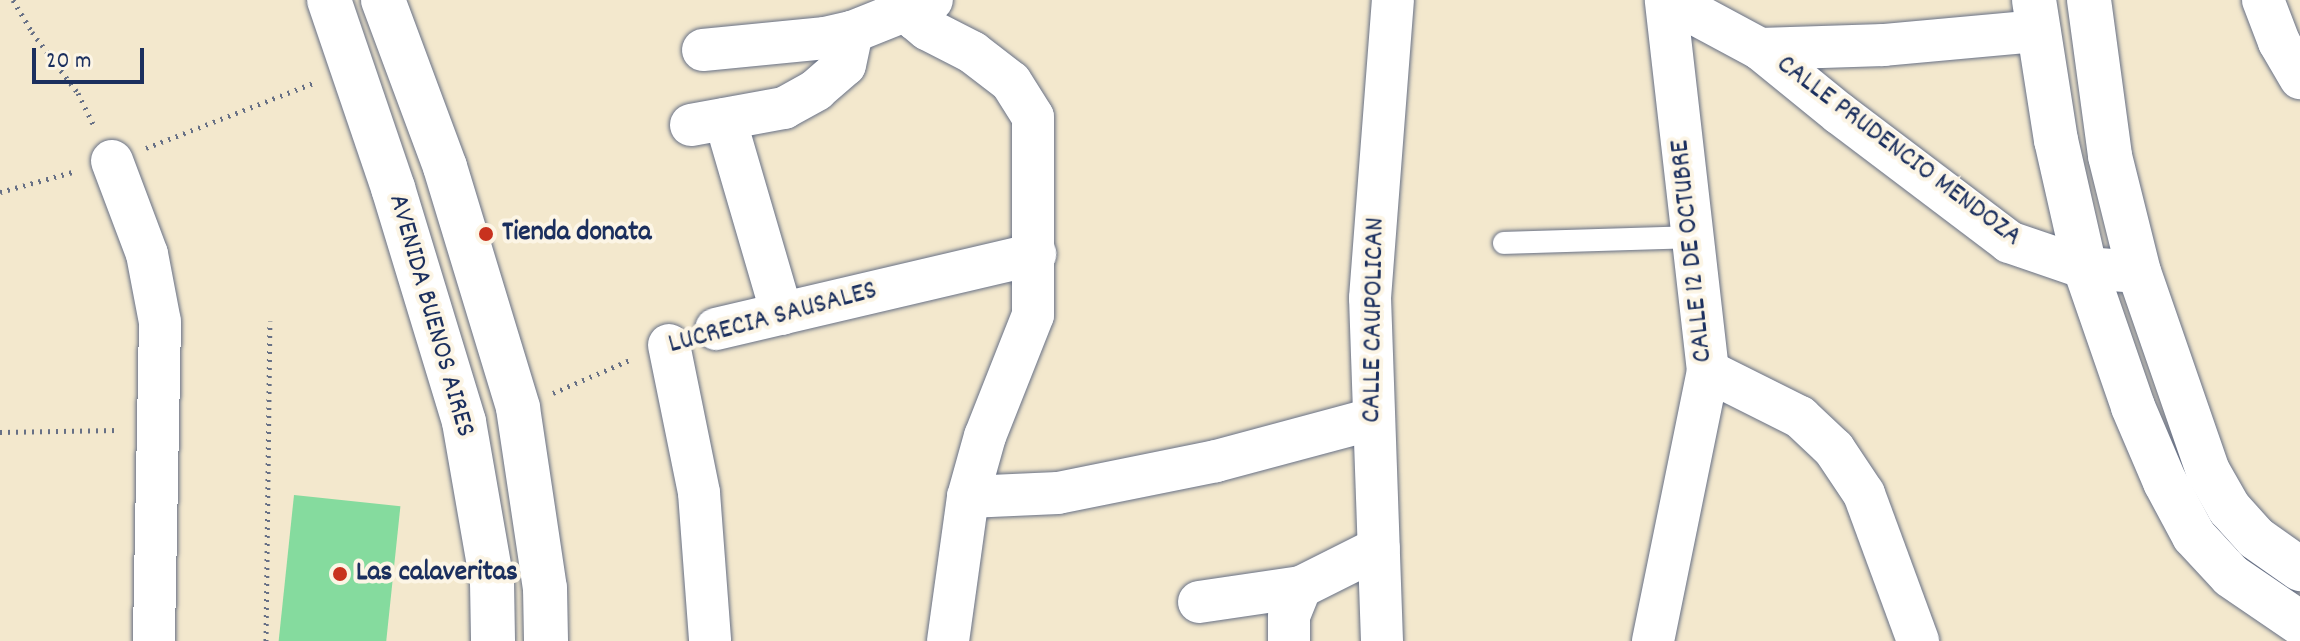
<!DOCTYPE html>
<style>
body{margin:0}
#map{position:relative;width:2300px;height:641px;overflow:hidden;background:#f3e8cd;font-family:Dekko,sans-serif}
div>[style]{position:absolute}
.green>*{inset:0;background:#85db9e;transform-origin:0 0}
.path>*{height:5px;margin-top:-2.5px;transform-origin:0;background:repeating-linear-gradient(90deg,#677085 0 2px,transparent 0 8px)}
.roads{filter:drop-shadow(0 0 2px #677085) drop-shadow(0 0 2px #677085)}
.lane>*{height:22px;margin:-11px;padding:0 11px;transform-origin:11px;border-radius:11px;background:#fff}
.street>*{height:42px;margin:-21px;padding:0 21px;transform-origin:21px;border-radius:21px;background:#fff}
.secondary>*{height:44px;margin:-22px;padding:0 22px;transform-origin:22px;border-radius:22px;background:#fff}
.dots>*{width:22px;height:22px;translate:-50% -50%;box-sizing:border-box;border:4px solid #fcf5e5;border-radius:50%}
span{translate:-50% -50%;white-space:nowrap;text-align:center;line-height:1.15;-webkit-text-stroke:8px #fcf5e5;paint-order:stroke}
.street-label{font-size:28px;color:#1b2f5e}
.poi-label{font-size:28px;color:#1b2f5e;font-weight:700}
.left{translate:0 -50%;text-align:left}
.scale{position:absolute;left:32px;top:48px;width:112px;height:36px;box-sizing:border-box;border:4px solid #1b2f5e;border-top:0;padding-left:10px;font-size:24px;line-height:28px;white-space:nowrap;color:#1b2f5e;-webkit-text-stroke:6px #fcf5e5;paint-order:stroke}
</style>
<div id="map">
<div class="green">
<div style="left:294px;top:495px;width:107px;height:147px;rotate:6deg"></div>
</div>
<div class="path">
<div style="left:13px;top:0;width:37px;rotate:59deg"></div>
<div style="left:32px;top:32px;width:76px;rotate:53deg"></div>
<div style="left:78px;top:93px;width:39px;rotate:64deg"></div>
<div style="left:146px;top:148px;width:182px;rotate:-21.2deg"></div>
<div style="left:0;top:192px;width:79px;rotate:-15.4deg"></div>
<div style="left:553px;top:393px;width:86px;rotate:-23.3deg"></div>
<div style="left:0;top:432px;width:118px;rotate:-1deg"></div>
<div style="left:266px;top:641px;width:320px;rotate:-89.3deg"></div>
</div>
<div class="roads">
<div class="lane">
<div style="left:1504px;top:243px;width:189px;rotate:-1.8deg"></div>
</div>
<div class="street">
<div style="left:907px;top:0;width:21px;rotate:67deg"></div>
<div style="left:915px;top:19px;width:16px;rotate:40deg"></div>
<div style="left:927px;top:29px;width:51px;rotate:27.1deg"></div>
<div style="left:972px;top:52px;width:49px;rotate:37.6deg"></div>
<div style="left:1011px;top:82px;width:41px;rotate:57.8deg"></div>
<div style="left:1033px;top:117px;width:198px;rotate:90deg"></div>
<div style="left:1033px;top:315px;width:130px;rotate:111.6deg"></div>
<div style="left:985px;top:436px;width:63px;rotate:105.6deg"></div>
<div style="left:968px;top:497px;width:145px;rotate:97.9deg"></div>
<div style="left:1669px;top:0;width:103px;rotate:28.3deg"></div>
<div style="left:1760px;top:49px;width:103px;rotate:39.1deg"></div>
<div style="left:1840px;top:114px;width:212px;rotate:37.1deg"></div>
<div style="left:2009px;top:242px;width:80px;rotate:18.9deg"></div>
<div style="left:2085px;top:268px;width:54px;rotate:4.2deg"></div>
<div style="left:2263px;top:0;width:45px;rotate:69.1deg"></div>
<div style="left:2279px;top:42px;width:42px;rotate:59.7deg"></div>
<div style="left:1760px;top:49px;width:124px;rotate:-1.8deg"></div>
<div style="left:1884px;top:45px;width:156px;rotate:-5.2deg"></div>
<div style="left:703px;top:50px;width:123px;rotate:-5.6deg"></div>
<div style="left:825px;top:38px;width:28px;rotate:-13deg"></div>
<div style="left:852px;top:32px;width:86px;rotate:-21.8deg"></div>
<div style="left:725px;top:119px;width:203px;rotate:73.7deg"></div>
<div style="left:691px;top:125px;width:95px;rotate:-10.4deg"></div>
<div style="left:784px;top:108px;width:37px;rotate:-29deg"></div>
<div style="left:816px;top:90px;width:38px;rotate:-41deg"></div>
<div style="left:845px;top:65px;width:34px;rotate:-78deg"></div>
<div style="left:112px;top:161px;width:99px;rotate:69.4deg"></div>
<div style="left:147px;top:254px;width:69px;rotate:79.2deg"></div>
<div style="left:160px;top:322px;width:319px;rotate:91.1deg"></div>
<div style="left:716px;top:329px;width:328px;rotate:-13.2deg"></div>
<div style="left:669px;top:345px;width:151px;rotate:78.5deg"></div>
<div style="left:699px;top:493px;width:148px;rotate:85.7deg"></div>
<div style="left:1708px;top:371px;width:103px;rotate:26.6deg"></div>
<div style="left:1800px;top:417px;width:47px;rotate:43.3deg"></div>
<div style="left:1834px;top:449px;width:54px;rotate:56.3deg"></div>
<div style="left:1864px;top:494px;width:157px;rotate:69.8deg"></div>
<div style="left:968px;top:497px;width:90px;rotate:-2.5deg"></div>
<div style="left:1058px;top:493px;width:161px;rotate:-11.4deg"></div>
<div style="left:1216px;top:461px;width:163px;rotate:-15deg"></div>
<div style="left:1199px;top:602px;width:103px;rotate:-8.4deg"></div>
<div style="left:1301px;top:587px;width:87px;rotate:-26.6deg"></div>
<div style="left:1289px;top:641px;width:25px;rotate:-90deg"></div>
<div style="left:1289px;top:616px;width:31px;rotate:-68deg"></div>
<div style="left:1382px;top:641px;width:343px;rotate:-92deg"></div>
<div style="left:1370px;top:298px;width:299px;rotate:-85.6deg"></div>
<div style="left:1653px;top:641px;width:276px;rotate:-78.5deg"></div>
<div style="left:1708px;top:371px;width:373px;rotate:-96.5deg"></div>
</div>
<div class="secondary">
<div style="left:329px;top:0;width:199px;rotate:71.2deg"></div>
<div style="left:393px;top:188px;width:245px;rotate:73.1deg"></div>
<div style="left:464px;top:422px;width:162px;rotate:80.1deg"></div>
<div style="left:492px;top:582px;width:59px;rotate:89deg"></div>
<div style="left:383px;top:0;width:178px;rotate:69.6deg"></div>
<div style="left:445px;top:167px;width:252px;rotate:73.1deg"></div>
<div style="left:518px;top:408px;width:182px;rotate:81.5deg"></div>
<div style="left:545px;top:588px;width:53px;rotate:88.9deg"></div>
<div style="left:2034px;top:0;width:142px;rotate:81.1deg"></div>
<div style="left:2056px;top:140px;width:131px;rotate:77.2deg"></div>
<div style="left:2085px;top:268px;width:147px;rotate:70.9deg"></div>
<div style="left:2133px;top:407px;width:82px;rotate:66.9deg"></div>
<div style="left:2165px;top:482px;width:61px;rotate:61.8deg"></div>
<div style="left:2194px;top:536px;width:54px;rotate:47.2deg"></div>
<div style="left:2231px;top:576px;width:83px;rotate:34.3deg"></div>
<div style="left:2089px;top:0;width:157px;rotate:82.3deg"></div>
<div style="left:2110px;top:156px;width:120px;rotate:76deg"></div>
<div style="left:2139px;top:272px;width:211px;rotate:70.9deg"></div>
<div style="left:2208px;top:471px;width:43px;rotate:60.4deg"></div>
<div style="left:2229px;top:508px;width:40px;rotate:48deg"></div>
<div style="left:2256px;top:538px;width:54px;rotate:35.2deg"></div>
</div>
</div>
<div class="dots">
<div style="left:486px;top:234px;background:#c8321e"></div>
<div style="left:340px;top:574px;background:#c8321e"></div>
</div>
<div class="street-label">
<span style="left:1898px;top:152px;rotate:37deg">CALLE PRUDENCIO MENDOZA</span>
<span style="left:1693px;top:251px;rotate:-96deg">CALLE 12 DE OCTUBRE</span>
<span style="left:430px;top:316px;rotate:74deg">AVENIDA BUENOS AIRES</span>
<span style="left:773px;top:319px;rotate:-15deg">LUCRECIA SAUSALES</span>
<span style="left:1375px;top:320px;rotate:-89deg">CALLE CAUPOLICAN</span>
</div>
<div class="poi-label">
<span class="left" style="left:502px;top:234px">Tienda donata</span>
<span class="left" style="left:356px;top:574px">Las calaveritas</span>
</div>
<div class="scale">20 m</div>
</div>
